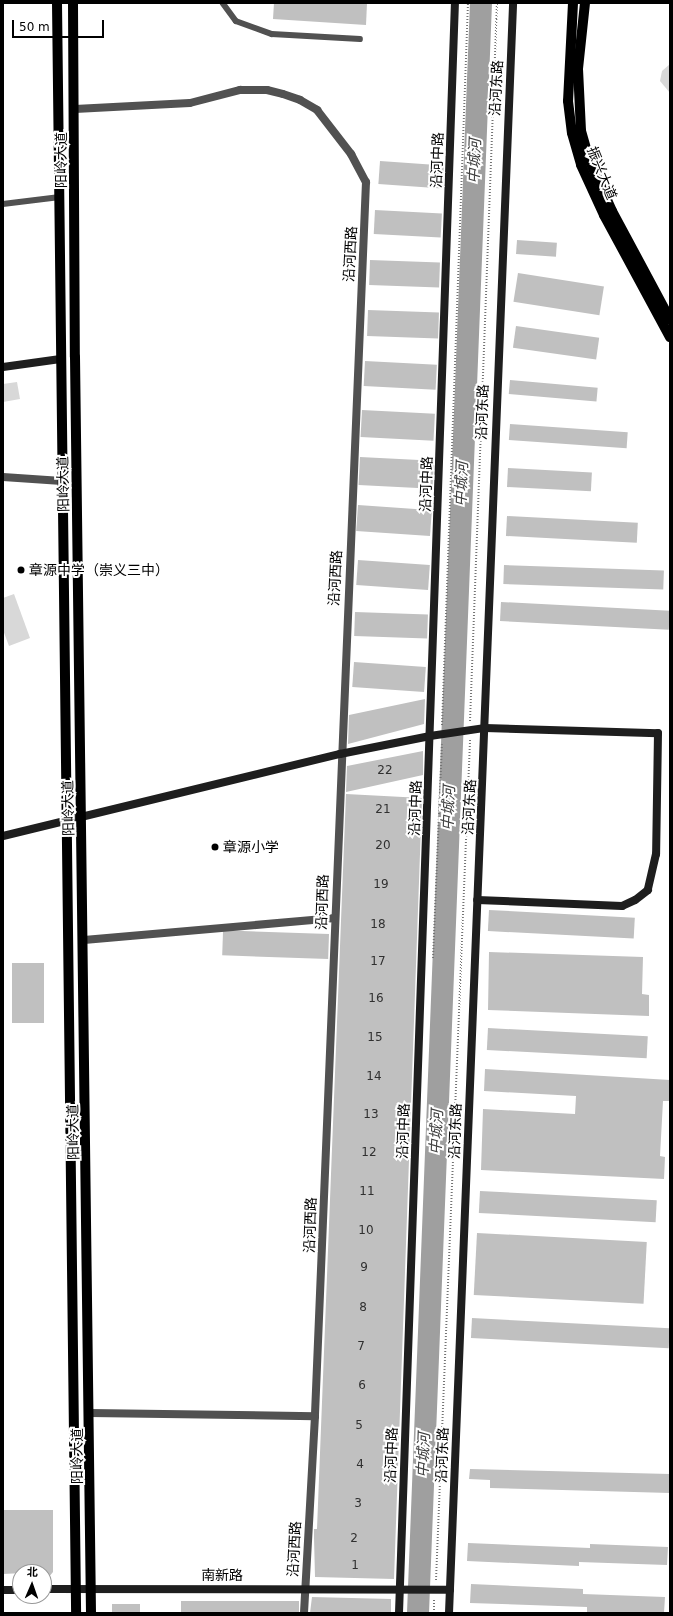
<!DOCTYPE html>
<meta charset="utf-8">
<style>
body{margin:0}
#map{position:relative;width:673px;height:1616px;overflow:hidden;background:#fff;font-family:"DejaVu Sans","Noto Sans SC",sans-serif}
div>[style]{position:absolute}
.green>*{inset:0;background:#d8d8d8}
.river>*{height:22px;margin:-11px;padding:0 11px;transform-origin:11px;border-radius:11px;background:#9f9f9f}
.building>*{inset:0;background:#c0c0c0;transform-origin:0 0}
.path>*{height:2px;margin-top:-1px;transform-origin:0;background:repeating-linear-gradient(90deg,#737373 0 1px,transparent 0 3px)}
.lane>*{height:5.5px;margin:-2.75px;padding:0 2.75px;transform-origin:2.75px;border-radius:2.75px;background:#515151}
.street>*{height:8px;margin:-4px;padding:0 4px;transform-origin:4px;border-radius:4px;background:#515151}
.secondary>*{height:8px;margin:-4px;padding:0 4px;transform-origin:4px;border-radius:4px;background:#1e1e1e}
.primary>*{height:10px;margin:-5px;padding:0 5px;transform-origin:5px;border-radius:5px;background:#000}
.dots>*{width:11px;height:11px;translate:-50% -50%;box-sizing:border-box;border:2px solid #fff;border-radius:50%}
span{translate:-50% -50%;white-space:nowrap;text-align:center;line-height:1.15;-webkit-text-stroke:4px #fff;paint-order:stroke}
.number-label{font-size:12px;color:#303030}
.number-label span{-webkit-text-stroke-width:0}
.street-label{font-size:14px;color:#000}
.poi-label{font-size:14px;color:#000}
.left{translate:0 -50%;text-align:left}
.water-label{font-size:15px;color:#404040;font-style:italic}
.frame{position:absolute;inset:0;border:4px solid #000;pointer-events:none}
.north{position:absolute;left:12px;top:1564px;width:40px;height:40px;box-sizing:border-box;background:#fff;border:1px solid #999;border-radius:50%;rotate:2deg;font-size:11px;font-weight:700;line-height:16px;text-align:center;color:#000}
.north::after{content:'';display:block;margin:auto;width:14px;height:18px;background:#000;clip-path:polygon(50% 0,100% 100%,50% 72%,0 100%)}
.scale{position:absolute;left:12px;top:20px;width:92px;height:18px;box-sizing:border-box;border:2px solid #000;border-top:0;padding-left:5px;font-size:12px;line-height:14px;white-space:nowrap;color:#000;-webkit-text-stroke:3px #fff;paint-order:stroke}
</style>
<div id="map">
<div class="green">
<div style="clip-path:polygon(670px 64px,670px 93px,660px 81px,662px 71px)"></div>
<div style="clip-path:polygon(17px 382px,20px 399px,3px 402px,3px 384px)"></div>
<div style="clip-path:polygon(14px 594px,30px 638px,9px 646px,3px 630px,3px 598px)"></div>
</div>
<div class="river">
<div style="left:418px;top:1613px;width:1611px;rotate:-87.76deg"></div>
</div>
<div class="building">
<div style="clip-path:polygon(274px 3px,367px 3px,366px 25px,273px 19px)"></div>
<div style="left:380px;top:161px;width:64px;height:23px;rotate:4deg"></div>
<div style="left:375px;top:210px;width:67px;height:24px;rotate:3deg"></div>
<div style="left:517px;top:240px;width:40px;height:14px;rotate:4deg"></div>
<div style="left:370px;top:260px;width:70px;height:25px;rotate:2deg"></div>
<div style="left:518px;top:273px;width:87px;height:29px;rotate:9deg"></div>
<div style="left:368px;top:310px;width:71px;height:26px;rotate:2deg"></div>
<div style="left:516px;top:326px;width:84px;height:22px;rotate:8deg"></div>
<div style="left:365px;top:361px;width:72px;height:25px;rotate:3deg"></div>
<div style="left:510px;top:380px;width:88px;height:14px;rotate:5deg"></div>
<div style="left:362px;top:410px;width:73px;height:27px;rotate:3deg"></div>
<div style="left:510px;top:424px;width:118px;height:16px;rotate:4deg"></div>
<div style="left:360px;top:457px;width:74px;height:28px;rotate:3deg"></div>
<div style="left:508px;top:468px;width:84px;height:19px;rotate:3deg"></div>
<div style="left:358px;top:505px;width:74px;height:26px;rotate:4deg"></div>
<div style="left:507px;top:516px;width:131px;height:20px;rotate:3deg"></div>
<div style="left:358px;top:560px;width:72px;height:25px;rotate:4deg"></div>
<div style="left:504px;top:565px;width:160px;height:19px;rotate:2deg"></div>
<div style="left:501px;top:602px;width:169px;height:19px;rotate:3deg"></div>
<div style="left:355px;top:612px;width:73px;height:24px;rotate:2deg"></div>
<div style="left:354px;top:662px;width:72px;height:25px;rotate:4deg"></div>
<div style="clip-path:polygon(425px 699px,424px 724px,348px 744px,349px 715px)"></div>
<div style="clip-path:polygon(423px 751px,423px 775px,346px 792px,347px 766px)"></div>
<div style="clip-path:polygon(346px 794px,422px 798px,394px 1579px,315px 1577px,314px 1538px,314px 1529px,317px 1529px)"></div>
<div style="left:489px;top:910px;width:146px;height:21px;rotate:3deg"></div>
<div style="left:329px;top:934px;width:25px;height:106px;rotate:92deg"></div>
<div style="clip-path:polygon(489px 952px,643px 957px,642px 994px,649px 995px,649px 1016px,488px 1010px)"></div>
<div style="left:12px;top:963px;width:32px;height:60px"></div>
<div style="left:488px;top:1028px;width:160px;height:22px;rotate:3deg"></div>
<div style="clip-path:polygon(485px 1069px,670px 1080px,670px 1101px,663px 1101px,660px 1156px,665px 1157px,664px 1179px,481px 1170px,483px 1109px,575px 1114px,576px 1096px,484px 1091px)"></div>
<div style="left:480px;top:1191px;width:177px;height:22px;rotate:3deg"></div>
<div style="left:477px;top:1233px;width:170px;height:62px;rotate:3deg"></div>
<div style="left:472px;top:1318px;width:198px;height:20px;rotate:3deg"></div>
<div style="clip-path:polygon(470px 1469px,670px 1474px,670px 1493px,490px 1488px,490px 1480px,469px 1479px)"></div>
<div style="clip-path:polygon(3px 1510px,53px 1510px,53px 1572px,44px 1583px,44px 1572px,3px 1574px)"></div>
<div style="clip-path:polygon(468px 1543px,590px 1548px,590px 1544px,668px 1547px,667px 1565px,579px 1562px,579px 1566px,467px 1561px)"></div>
<div style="clip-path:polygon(471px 1584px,583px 1589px,583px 1594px,665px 1597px,664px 1613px,587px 1612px,587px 1607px,470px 1603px)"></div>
<div style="clip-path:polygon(312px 1597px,391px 1599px,391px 1613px,310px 1613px)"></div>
<div style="left:181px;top:1601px;width:118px;height:12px"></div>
<div style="left:112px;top:1604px;width:28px;height:9px"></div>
</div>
<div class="path">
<div style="left:470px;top:721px;width:719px;rotate:-87.85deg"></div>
<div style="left:442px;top:725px;width:722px;rotate:-87.94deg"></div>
<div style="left:433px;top:958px;width:214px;rotate:-87.6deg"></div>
<div style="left:436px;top:1580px;width:842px;rotate:-87.68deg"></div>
<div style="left:434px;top:1613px;width:13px;rotate:-90deg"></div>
</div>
<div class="lane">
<div style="left:223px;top:3px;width:22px;rotate:54deg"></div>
<div style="left:236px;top:21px;width:38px;rotate:20deg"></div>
<div style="left:272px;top:34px;width:88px;rotate:3.3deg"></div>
<div style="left:3px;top:204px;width:57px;rotate:-7deg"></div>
</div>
<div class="street">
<div style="left:75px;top:109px;width:115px;rotate:-3deg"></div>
<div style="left:190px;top:103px;width:52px;rotate:-14.6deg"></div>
<div style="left:240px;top:90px;width:27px"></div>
<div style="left:267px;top:90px;width:16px;rotate:14deg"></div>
<div style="left:283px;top:94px;width:18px;rotate:19deg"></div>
<div style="left:300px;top:100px;width:20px;rotate:30deg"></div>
<div style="left:317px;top:110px;width:56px;rotate:52.3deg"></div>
<div style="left:351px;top:154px;width:32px;rotate:62deg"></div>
<div style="left:366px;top:182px;width:1235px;rotate:92.37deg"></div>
<div style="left:315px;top:1416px;width:197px;rotate:93.2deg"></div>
<div style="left:3px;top:477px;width:59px;rotate:3.9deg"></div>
<div style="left:84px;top:940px;width:252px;rotate:-5deg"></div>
<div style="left:90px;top:1413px;width:225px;rotate:0.8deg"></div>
</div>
<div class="secondary">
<div style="left:3px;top:367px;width:58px;rotate:-8deg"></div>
<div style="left:3px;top:836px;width:347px;rotate:-13.7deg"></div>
<div style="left:340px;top:754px;width:92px;rotate:-11.3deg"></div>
<div style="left:430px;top:736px;width:56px;rotate:-8.3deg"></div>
<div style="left:485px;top:728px;width:173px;rotate:1.7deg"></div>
<div style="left:658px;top:733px;width:121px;rotate:90.9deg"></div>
<div style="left:656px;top:854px;width:37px;rotate:103deg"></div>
<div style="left:648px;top:890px;width:16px;rotate:142deg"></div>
<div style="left:635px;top:900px;width:14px;rotate:155deg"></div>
<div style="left:622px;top:906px;width:145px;rotate:-177.6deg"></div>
<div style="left:44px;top:1589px;width:406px;rotate:0.1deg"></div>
<div style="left:3px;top:1590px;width:17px"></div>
<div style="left:399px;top:1613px;width:1611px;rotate:-88.01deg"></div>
<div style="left:449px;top:1613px;width:1611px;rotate:-87.72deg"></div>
</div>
<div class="primary">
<div style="left:57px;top:3px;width:1610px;rotate:89.32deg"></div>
<div style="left:73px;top:3px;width:354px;rotate:89.7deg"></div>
<div style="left:75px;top:357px;width:1256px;rotate:89.27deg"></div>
<div style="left:573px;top:3px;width:98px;rotate:92.9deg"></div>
<div style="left:568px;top:101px;width:32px;rotate:83deg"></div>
<div style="left:572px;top:133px;width:33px;rotate:74deg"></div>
<div style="left:581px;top:165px;width:55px;rotate:65.3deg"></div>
<div style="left:604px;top:215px;width:139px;rotate:61.6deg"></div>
<div style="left:585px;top:3px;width:66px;rotate:96.1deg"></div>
<div style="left:578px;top:69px;width:62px;rotate:87.2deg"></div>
<div style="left:581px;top:131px;width:32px;rotate:74deg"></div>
<div style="left:590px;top:162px;width:54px;rotate:65.8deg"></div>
<div style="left:612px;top:211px;width:123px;rotate:61.8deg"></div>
</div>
<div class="dots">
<div style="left:21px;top:570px;background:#000"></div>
<div style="left:215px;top:847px;background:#000"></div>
</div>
<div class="number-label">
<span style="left:385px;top:771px">22</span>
<span style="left:383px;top:810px">21</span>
<span style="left:383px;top:846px">20</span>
<span style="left:381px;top:885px">19</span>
<span style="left:378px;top:925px">18</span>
<span style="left:378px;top:962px">17</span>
<span style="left:376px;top:999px">16</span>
<span style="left:375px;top:1038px">15</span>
<span style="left:374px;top:1077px">14</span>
<span style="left:371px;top:1115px">13</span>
<span style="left:369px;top:1153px">12</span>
<span style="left:367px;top:1192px">11</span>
<span style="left:366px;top:1231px">10</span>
<span style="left:364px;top:1268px">9</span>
<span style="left:363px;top:1308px">8</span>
<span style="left:361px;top:1347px">7</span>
<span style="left:362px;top:1386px">6</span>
<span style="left:359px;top:1426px">5</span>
<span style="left:360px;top:1465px">4</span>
<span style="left:358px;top:1504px">3</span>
<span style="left:354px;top:1539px">2</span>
<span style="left:355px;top:1566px">1</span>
</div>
<div class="street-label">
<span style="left:496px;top:88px;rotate:-87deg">沿河东路</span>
<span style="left:61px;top:160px;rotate:-90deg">阳岭大道</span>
<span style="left:437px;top:160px;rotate:-88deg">沿河中路</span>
<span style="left:602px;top:173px;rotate:68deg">振兴大道</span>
<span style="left:350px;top:254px;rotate:-87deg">沿河西路</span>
<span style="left:482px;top:412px;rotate:-88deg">沿河东路</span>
<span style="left:63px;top:484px;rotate:-91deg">阳岭大道</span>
<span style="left:426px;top:484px;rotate:-88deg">沿河中路</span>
<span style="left:335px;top:578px;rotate:-87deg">沿河西路</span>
<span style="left:469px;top:807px;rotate:-87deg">沿河东路</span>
<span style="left:68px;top:808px;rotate:-91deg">阳岭大道</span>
<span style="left:415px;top:808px;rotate:-88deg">沿河中路</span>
<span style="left:322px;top:902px;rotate:-88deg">沿河西路</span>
<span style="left:403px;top:1131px;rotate:-88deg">沿河中路</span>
<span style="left:455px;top:1131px;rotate:-88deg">沿河东路</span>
<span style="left:73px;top:1132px;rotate:-91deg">阳岭大道</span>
<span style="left:310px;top:1225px;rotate:-88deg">沿河西路</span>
<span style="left:391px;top:1455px;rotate:-88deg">沿河中路</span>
<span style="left:442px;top:1455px;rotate:-88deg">沿河东路</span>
<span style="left:77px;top:1456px;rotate:-90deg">阳岭大道</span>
<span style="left:294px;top:1549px;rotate:-87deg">沿河西路</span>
<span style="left:222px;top:1575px">南新路</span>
</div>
<div class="poi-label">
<span class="left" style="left:29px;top:570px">章源中学（崇义三中）</span>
<span class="left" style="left:223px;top:847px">章源小学</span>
</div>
<div class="water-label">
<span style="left:475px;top:161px;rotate:-88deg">中城河</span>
<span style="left:462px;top:484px;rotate:-88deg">中城河</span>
<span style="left:449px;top:808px;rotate:-88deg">中城河</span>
<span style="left:437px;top:1132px;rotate:-88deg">中城河</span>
<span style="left:424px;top:1455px;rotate:-88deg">中城河</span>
</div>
<div class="frame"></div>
<div class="north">北</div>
<div class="scale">50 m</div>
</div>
